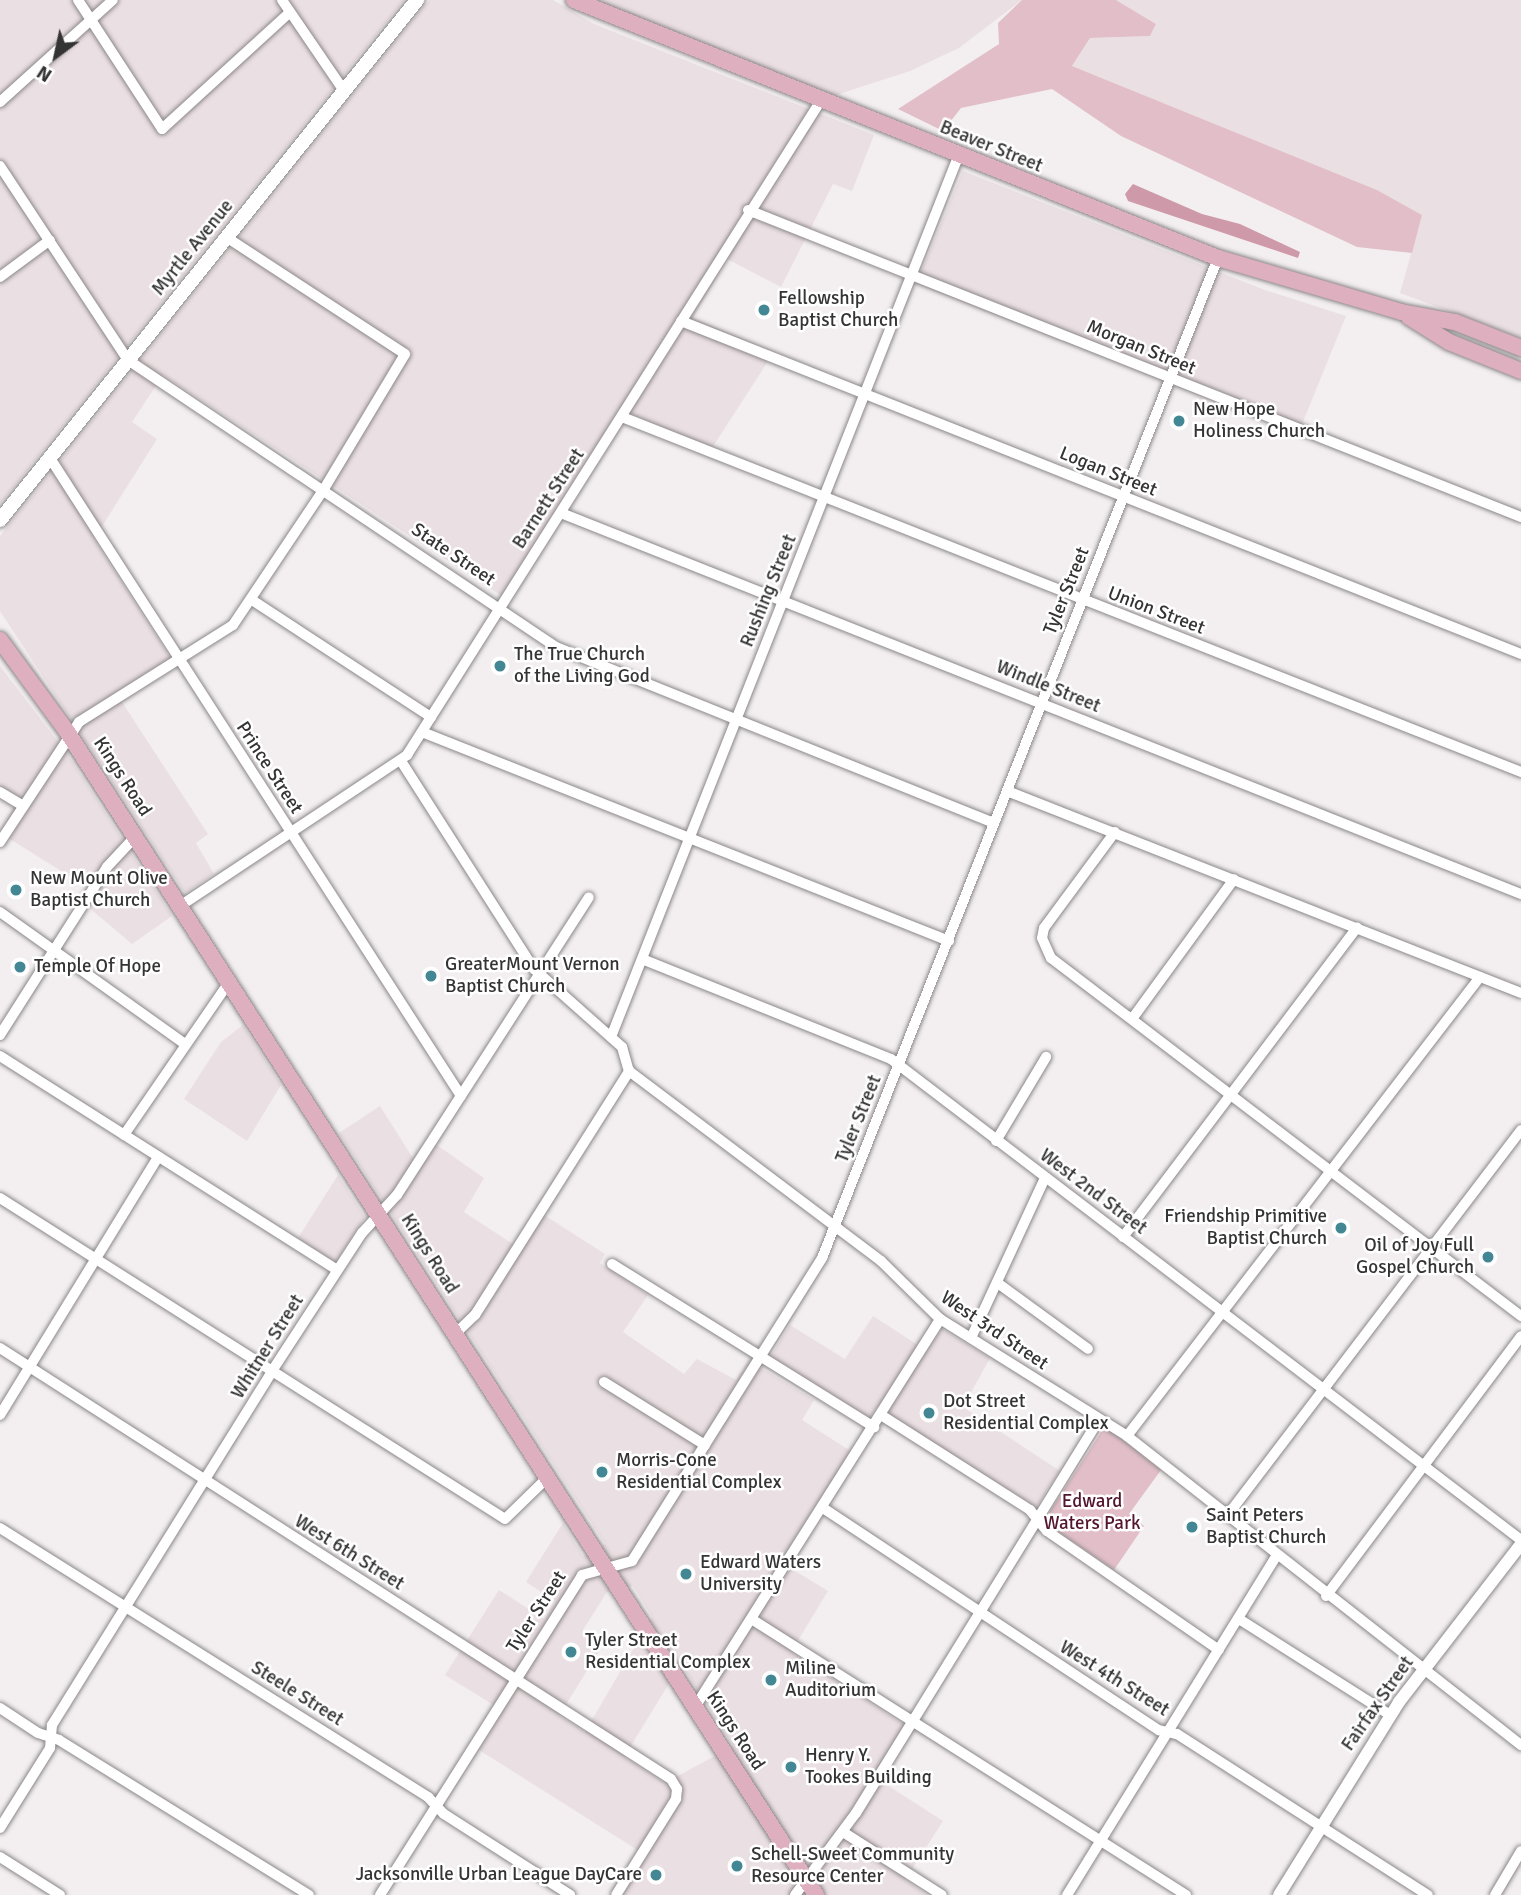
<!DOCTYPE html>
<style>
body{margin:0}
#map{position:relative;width:1521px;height:1895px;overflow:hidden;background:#f3eff0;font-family:Signika,sans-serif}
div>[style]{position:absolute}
.built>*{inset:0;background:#eadfe2}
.green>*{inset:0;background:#e2bfc8}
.water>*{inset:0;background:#ce99a8}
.roads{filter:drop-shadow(0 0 2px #8b8788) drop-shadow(0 0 2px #8b8788)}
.minor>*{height:10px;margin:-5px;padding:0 5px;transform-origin:5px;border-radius:5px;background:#fff}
.tertiary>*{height:12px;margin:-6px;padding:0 6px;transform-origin:6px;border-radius:6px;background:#fff}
.secondary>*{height:14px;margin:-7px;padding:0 7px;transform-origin:7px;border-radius:7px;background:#fff}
.primary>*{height:16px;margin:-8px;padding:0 8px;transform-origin:8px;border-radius:8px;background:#deafbe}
.dots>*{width:19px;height:19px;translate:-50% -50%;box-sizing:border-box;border:4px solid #fff;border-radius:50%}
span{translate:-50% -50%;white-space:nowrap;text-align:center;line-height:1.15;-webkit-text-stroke:5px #fff;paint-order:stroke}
.street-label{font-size:19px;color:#353434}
.poi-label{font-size:19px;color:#353434}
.left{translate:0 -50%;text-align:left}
.right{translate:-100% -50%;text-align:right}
.park-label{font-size:19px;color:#53142d}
.north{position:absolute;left:21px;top:21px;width:70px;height:70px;-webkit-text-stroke:5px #fff;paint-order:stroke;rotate:213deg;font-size:19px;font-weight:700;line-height:28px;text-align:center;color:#353434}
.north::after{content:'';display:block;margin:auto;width:24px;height:32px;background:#353434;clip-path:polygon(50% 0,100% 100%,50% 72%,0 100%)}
</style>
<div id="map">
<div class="built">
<div style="clip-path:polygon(0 0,404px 0,0 504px)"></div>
<div style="clip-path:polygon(429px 0,553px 0,594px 24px,874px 135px,852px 191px,833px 184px,781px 287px,727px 259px,693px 318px,774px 352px,712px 448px,619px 409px,502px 596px,163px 375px,132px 422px,157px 439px,94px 539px,171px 659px,116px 693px,208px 834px,196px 843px,214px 874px,185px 893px,0 611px,0 536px)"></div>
<div style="clip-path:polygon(594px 0,1022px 0,959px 48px,910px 71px,833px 96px)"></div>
<div style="clip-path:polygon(1116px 0,1521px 0,1521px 338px,1400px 293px,1422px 215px,1377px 190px,1072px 66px,1090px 38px,1150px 36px,1156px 24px)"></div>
<div style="clip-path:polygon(963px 171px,1265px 290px,1346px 316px,1298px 434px,916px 284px)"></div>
<div style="clip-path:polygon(0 666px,68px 755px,172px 916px,132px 944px,80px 900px,87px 887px,0 833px,19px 798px,0 786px)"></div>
<div style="clip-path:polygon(243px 1025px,281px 1085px,247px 1141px,184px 1099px,221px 1042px)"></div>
<div style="clip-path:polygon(evenodd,380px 1106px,414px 1160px,428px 1139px,484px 1178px,464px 1212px,522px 1250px,544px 1215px,605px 1254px,600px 1263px,648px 1295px,623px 1332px,684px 1374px,697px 1359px,736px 1380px,748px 1360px,814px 1400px,802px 1420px,852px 1452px,782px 1563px,828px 1591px,791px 1652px,904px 1725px,873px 1776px,943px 1821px,905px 1880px,927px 1895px,623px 1895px,647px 1856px,479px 1750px,503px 1711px,445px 1675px,499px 1590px,544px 1619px,555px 1601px,526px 1582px,563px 1523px,583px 1556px,605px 1544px,339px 1133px,380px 1106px,633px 1586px,652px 1617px,585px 1732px,559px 1716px,601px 1648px,583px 1630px,607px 1592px,633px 1586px,380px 1106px,681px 1664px,733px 1746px,665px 1783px,624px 1757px,681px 1664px)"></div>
<div style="clip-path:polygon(338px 1175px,365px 1217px,335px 1263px,298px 1238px)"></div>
<div style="clip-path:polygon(873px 1316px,927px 1351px,942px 1329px,990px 1358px,963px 1407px,1060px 1471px,1036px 1507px,877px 1407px,869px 1419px,769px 1359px,790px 1325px,845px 1359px)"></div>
</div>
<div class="green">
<div style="clip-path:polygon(1022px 0,1116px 0,1156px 24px,1150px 36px,1090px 38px,1072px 66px,1377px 190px,1422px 215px,1412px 253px,1357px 247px,1121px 136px,1052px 89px,961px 108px,943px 131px,898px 109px,999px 44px,998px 23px)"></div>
<div style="clip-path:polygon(1105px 1426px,1161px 1470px,1129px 1514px,1144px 1526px,1114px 1570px,1047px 1524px,1047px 1516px)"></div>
</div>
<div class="water">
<div style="clip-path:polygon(1133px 184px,1202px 214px,1240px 224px,1300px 252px,1298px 258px,1128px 201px,1125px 194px)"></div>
</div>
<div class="roads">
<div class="minor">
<div style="left:78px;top:0;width:154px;rotate:56.9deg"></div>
<div style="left:162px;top:129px;width:173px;rotate:-42.4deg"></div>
<div style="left:282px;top:0;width:110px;rotate:55.7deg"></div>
<div style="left:0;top:102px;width:152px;rotate:-42.1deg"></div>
<div style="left:0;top:166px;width:232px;rotate:56.6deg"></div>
<div style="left:128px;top:360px;width:515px;rotate:33.84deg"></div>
<div style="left:556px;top:647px;width:472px;rotate:21.9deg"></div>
<div style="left:748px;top:210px;width:832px;rotate:21.66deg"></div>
<div style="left:0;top:277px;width:62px;rotate:-36.5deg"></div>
<div style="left:681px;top:321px;width:904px;rotate:21.62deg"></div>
<div style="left:622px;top:417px;width:967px;rotate:21.55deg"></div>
<div style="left:50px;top:458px;width:759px;rotate:57.21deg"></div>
<div style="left:561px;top:513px;width:1033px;rotate:21.65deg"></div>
<div style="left:252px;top:600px;width:214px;rotate:33.2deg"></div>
<div style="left:422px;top:732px;width:567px;rotate:21.63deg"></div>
<div style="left:401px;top:761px;width:247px;rotate:57.4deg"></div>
<div style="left:534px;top:969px;width:118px;rotate:41.6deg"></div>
<div style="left:622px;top:1047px;width:25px;rotate:74deg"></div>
<div style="left:629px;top:1071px;width:316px;rotate:37deg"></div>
<div style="left:881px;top:1261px;width:83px;rotate:44.5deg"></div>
<div style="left:940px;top:1319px;width:221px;rotate:32deg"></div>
<div style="left:1127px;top:1436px;width:501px;rotate:38.11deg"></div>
<div style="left:1007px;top:791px;width:552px;rotate:21.45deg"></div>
<div style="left:0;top:792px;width:27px;rotate:31deg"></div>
<div style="left:1115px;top:832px;width:119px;rotate:126.5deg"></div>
<div style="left:1044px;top:928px;width:10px;rotate:101deg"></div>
<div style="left:1042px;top:938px;width:22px;rotate:66deg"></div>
<div style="left:1051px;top:958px;width:591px;rotate:37.3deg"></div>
<div style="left:0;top:842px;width:144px;rotate:-56.6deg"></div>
<div style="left:79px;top:722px;width:182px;rotate:-32.2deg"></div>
<div style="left:233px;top:625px;width:164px;rotate:-56.2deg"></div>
<div style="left:324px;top:489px;width:157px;rotate:-59deg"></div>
<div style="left:405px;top:354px;width:214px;rotate:-146.8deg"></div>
<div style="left:180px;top:906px;width:273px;rotate:-33.6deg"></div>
<div style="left:407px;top:755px;width:773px;rotate:-57.69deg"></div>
<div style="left:0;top:912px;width:227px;rotate:35.5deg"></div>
<div style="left:642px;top:959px;width:268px;rotate:21.9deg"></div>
<div style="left:891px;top:1059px;width:793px;rotate:37.36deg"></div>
<div style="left:1132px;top:1019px;width:173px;rotate:-53.9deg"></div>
<div style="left:0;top:1035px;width:199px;rotate:-57.5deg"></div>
<div style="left:107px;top:867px;width:41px;rotate:-47deg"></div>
<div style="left:611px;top:1037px;width:946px;rotate:-68.48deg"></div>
<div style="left:0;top:1056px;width:399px;rotate:32.4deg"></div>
<div style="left:124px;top:1135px;width:186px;rotate:-55.5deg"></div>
<div style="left:996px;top:1141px;width:98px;rotate:-59.2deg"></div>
<div style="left:0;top:1198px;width:598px;rotate:32.44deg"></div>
<div style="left:505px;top:1519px;width:60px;rotate:-44.3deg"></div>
<div style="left:1123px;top:1237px;width:388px;rotate:-52.9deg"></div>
<div style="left:612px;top:1264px;width:309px;rotate:31.9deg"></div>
<div style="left:999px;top:1284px;width:110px;rotate:36.1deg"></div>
<div style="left:455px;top:1334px;width:28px;rotate:-44deg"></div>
<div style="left:475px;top:1315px;width:289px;rotate:-57.7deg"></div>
<div style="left:971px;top:1338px;width:176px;rotate:-65.2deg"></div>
<div style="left:0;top:1348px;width:797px;rotate:32.71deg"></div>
<div style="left:671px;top:1779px;width:12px;rotate:59deg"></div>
<div style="left:677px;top:1789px;width:10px;rotate:96deg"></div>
<div style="left:676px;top:1799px;width:113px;rotate:122deg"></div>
<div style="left:604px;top:1382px;width:119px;rotate:32deg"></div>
<div style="left:0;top:1415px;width:303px;rotate:-58.5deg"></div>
<div style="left:881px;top:1415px;width:177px;rotate:32.5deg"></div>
<div style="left:1030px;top:1510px;width:27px;rotate:51deg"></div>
<div style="left:1047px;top:1531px;width:209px;rotate:34.7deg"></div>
<div style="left:1127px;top:1436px;width:579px;rotate:-52.44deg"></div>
<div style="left:823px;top:1508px;width:403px;rotate:33.5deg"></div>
<div style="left:1159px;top:1730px;width:18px;rotate:13deg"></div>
<div style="left:1177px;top:1734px;width:298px;rotate:32.7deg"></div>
<div style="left:1227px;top:1516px;width:485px;rotate:-52.7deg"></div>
<div style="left:0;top:1528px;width:506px;rotate:32.15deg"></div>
<div style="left:428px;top:1797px;width:23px;rotate:47deg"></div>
<div style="left:444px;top:1814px;width:150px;rotate:32.7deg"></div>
<div style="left:1326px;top:1596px;width:325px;rotate:-53.1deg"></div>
<div style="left:1239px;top:1619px;width:179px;rotate:32.4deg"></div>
<div style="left:753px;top:1620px;width:513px;rotate:32.42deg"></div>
<div style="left:695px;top:1707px;width:459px;rotate:-57.7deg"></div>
<div style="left:0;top:1708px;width:45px;rotate:33.3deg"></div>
<div style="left:38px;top:1733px;width:22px;rotate:18deg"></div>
<div style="left:59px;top:1740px;width:294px;rotate:31.8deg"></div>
<div style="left:0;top:1828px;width:94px;rotate:-58deg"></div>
<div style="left:50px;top:1748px;width:23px;rotate:-85deg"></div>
<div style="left:52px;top:1725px;width:417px;rotate:-58.1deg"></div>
<div style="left:272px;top:1371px;width:165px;rotate:-56.9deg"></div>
<div style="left:362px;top:1233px;width:52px;rotate:-47.4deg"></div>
<div style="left:397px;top:1195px;width:354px;rotate:-57.2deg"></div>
<div style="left:843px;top:1832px;width:117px;rotate:32.5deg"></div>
<div style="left:0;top:1857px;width:71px;rotate:32.3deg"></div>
<div style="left:380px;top:1895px;width:378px;rotate:-57.7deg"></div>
<div style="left:582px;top:1575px;width:52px;rotate:-15.6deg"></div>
<div style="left:632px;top:1561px;width:358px;rotate:-57.9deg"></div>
<div style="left:822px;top:1258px;width:1076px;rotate:-68.4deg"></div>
<div style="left:795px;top:1895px;width:102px;rotate:-53.4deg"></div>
<div style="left:856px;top:1813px;width:462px;rotate:-58.3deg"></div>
<div style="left:1067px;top:1895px;width:397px;rotate:-58.3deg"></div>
<div style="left:1495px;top:1895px;width:51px;rotate:-59.4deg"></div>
</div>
<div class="tertiary">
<div style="left:1279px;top:1895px;width:227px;rotate:-58.1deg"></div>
<div style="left:1399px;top:1702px;width:200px;rotate:-52.3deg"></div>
</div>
<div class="secondary">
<div style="left:0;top:520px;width:667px;rotate:-51.27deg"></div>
</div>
<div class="primary">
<div style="left:574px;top:0;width:694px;rotate:21.83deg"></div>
<div style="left:1218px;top:258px;width:191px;rotate:16.4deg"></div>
<div style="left:1401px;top:312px;width:55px;rotate:10.5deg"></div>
<div style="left:1455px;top:322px;width:71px;rotate:21.5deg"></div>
<div style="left:1409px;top:317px;width:47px;rotate:32deg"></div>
<div style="left:1449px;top:342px;width:78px;rotate:21.9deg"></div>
<div style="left:0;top:640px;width:115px;rotate:53.8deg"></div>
<div style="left:68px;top:733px;width:1382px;rotate:57.23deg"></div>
</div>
</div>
<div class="dots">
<div style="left:764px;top:310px;background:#428793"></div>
<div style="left:1179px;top:421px;background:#428793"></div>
<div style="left:500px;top:666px;background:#428793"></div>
<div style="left:16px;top:890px;background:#428793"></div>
<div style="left:20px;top:967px;background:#428793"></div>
<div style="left:431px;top:976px;background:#428793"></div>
<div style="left:1341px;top:1228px;background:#428793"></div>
<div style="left:1488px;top:1257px;background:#428793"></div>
<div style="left:929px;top:1413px;background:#428793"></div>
<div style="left:602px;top:1472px;background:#428793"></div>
<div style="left:1192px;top:1527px;background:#428793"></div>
<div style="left:686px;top:1574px;background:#428793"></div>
<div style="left:571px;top:1652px;background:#428793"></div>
<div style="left:771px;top:1680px;background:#428793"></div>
<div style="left:791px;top:1767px;background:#428793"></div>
<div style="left:737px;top:1866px;background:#428793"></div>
<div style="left:656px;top:1875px;background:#428793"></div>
</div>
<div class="street-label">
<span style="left:991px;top:147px;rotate:22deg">Beaver Street</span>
<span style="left:193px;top:248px;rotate:-51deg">Myrtle Avenue</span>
<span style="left:1141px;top:348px;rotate:22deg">Morgan Street</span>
<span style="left:1108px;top:472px;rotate:22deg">Logan Street</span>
<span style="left:549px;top:499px;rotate:-57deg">Barnett Street</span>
<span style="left:453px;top:555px;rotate:34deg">State Street</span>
<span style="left:769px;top:591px;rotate:-68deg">Rushing Street</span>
<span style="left:1067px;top:591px;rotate:-68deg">Tyler Street</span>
<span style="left:1156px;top:611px;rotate:21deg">Union Street</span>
<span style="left:1048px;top:687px;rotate:22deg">Windle Street</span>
<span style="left:269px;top:768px;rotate:57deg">Prince Street</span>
<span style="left:122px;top:777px;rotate:57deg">Kings Road</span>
<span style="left:859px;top:1119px;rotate:-68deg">Tyler Street</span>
<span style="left:1093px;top:1192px;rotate:37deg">West 2nd Street</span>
<span style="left:429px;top:1254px;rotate:58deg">Kings Road</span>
<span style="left:994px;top:1331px;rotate:34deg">West 3rd Street</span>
<span style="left:268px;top:1347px;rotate:-58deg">Whitner Street</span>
<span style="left:349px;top:1553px;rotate:32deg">West 6th Street</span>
<span style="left:537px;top:1612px;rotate:-57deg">Tyler Street</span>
<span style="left:1114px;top:1679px;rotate:32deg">West 4th Street</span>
<span style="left:297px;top:1694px;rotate:32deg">Steele Street</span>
<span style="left:1378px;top:1704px;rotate:-55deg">Fairfax Street</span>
<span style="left:735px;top:1731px;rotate:57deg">Kings Road</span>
</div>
<div class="poi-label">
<span class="left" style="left:778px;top:310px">Fellowship<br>Baptist Church</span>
<span class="left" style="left:1193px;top:421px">New Hope<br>Holiness Church</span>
<span class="left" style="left:514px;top:666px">The True Church<br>of the Living God</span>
<span class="left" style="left:30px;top:890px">New Mount Olive<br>Baptist Church</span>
<span class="left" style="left:445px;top:976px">GreaterMount Vernon<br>Baptist Church</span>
<span class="left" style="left:34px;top:967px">Temple Of Hope</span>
<span class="right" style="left:1327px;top:1228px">Friendship Primitive<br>Baptist Church</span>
<span class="right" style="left:1474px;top:1257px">Oil of Joy Full<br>Gospel Church</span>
<span class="left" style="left:943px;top:1413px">Dot Street<br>Residential Complex</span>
<span class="left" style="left:616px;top:1472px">Morris-Cone<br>Residential Complex</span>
<span class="left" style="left:1206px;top:1527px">Saint Peters<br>Baptist Church</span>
<span class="left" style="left:700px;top:1574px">Edward Waters<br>University</span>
<span class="left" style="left:585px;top:1652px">Tyler Street<br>Residential Complex</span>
<span class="left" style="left:785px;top:1680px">Miline<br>Auditorium</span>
<span class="left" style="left:805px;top:1767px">Henry Y.<br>Tookes Building</span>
<span class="left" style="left:751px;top:1866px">Schell-Sweet Community<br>Resource Center</span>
<span class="right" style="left:642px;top:1875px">Jacksonville Urban League DayCare</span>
</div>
<div class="park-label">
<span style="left:1092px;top:1513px">Edward<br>Waters Park</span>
</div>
<div class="north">N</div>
</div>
